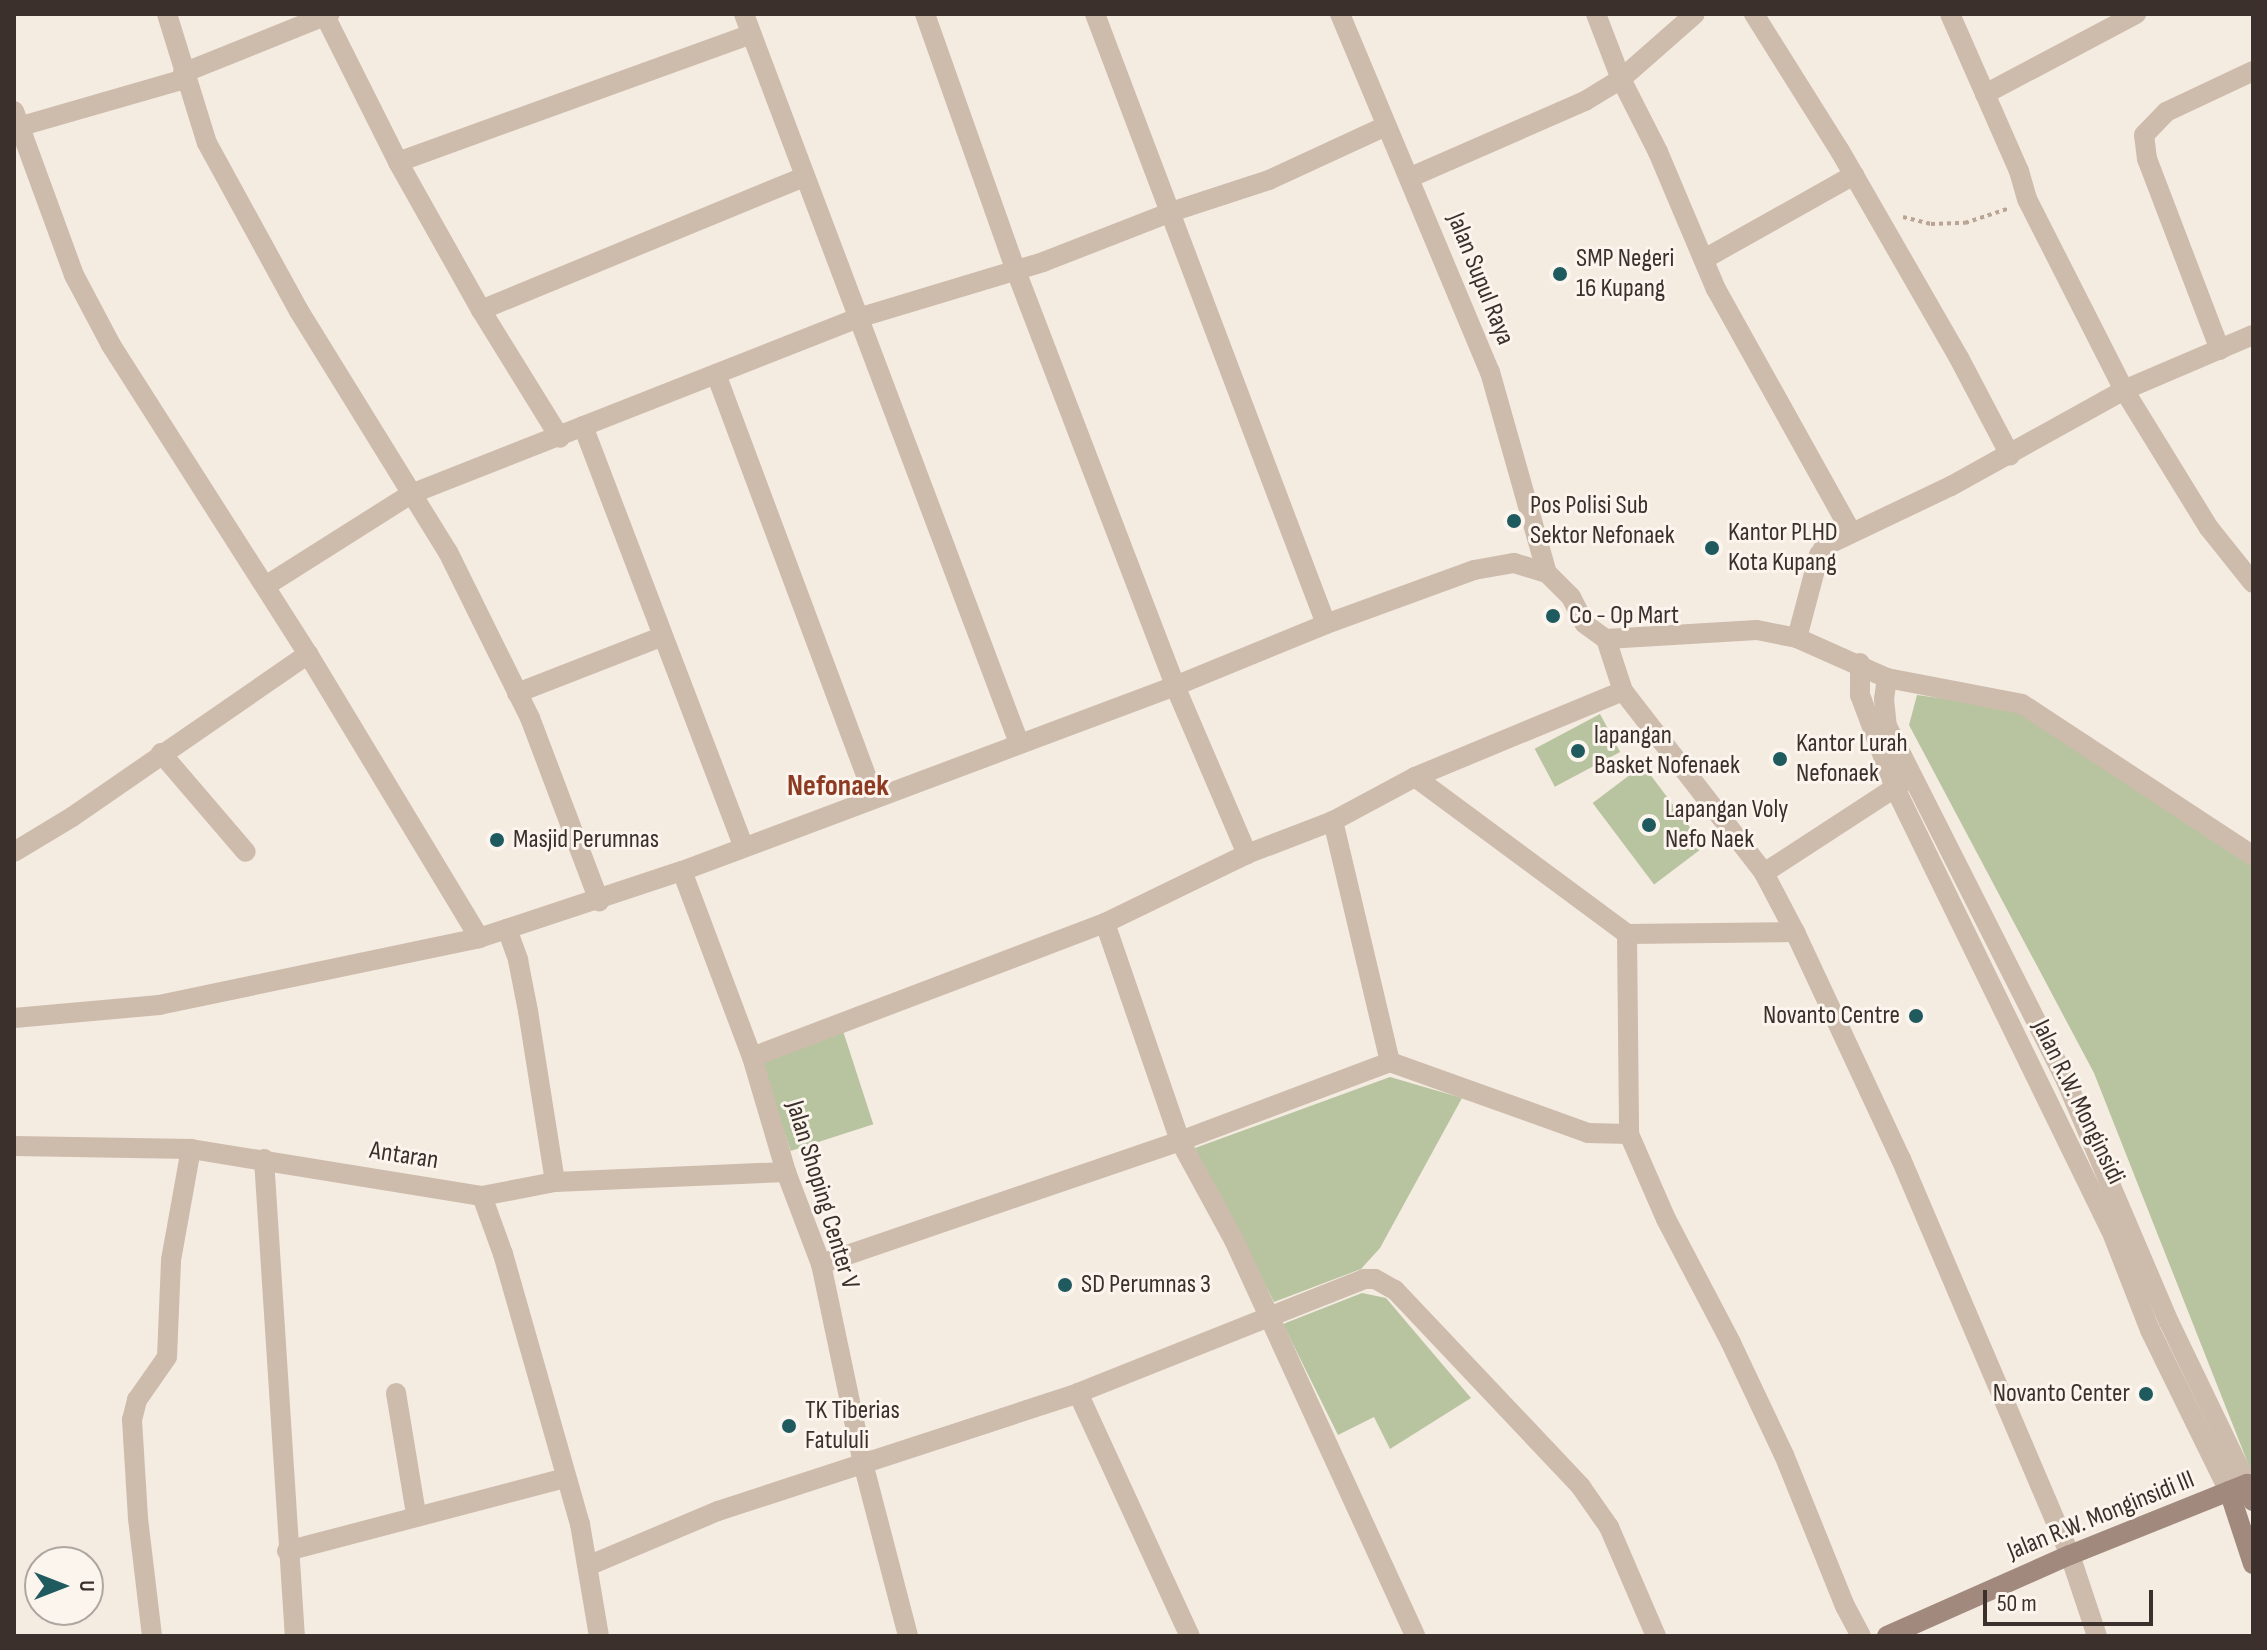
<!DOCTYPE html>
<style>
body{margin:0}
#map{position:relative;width:2267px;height:1650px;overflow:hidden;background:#f4ebe1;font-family:"Sofia Sans Condensed",sans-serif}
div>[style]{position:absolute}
.green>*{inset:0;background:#b8c4a0;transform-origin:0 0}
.path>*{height:4px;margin-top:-2px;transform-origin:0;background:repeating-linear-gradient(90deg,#b9a596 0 4px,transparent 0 8px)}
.minor>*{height:20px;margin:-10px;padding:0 10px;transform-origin:10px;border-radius:10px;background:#cdbbac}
.tertiary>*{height:20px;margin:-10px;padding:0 10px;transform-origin:10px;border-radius:10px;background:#cdbbac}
.secondary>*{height:20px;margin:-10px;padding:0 10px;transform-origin:10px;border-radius:10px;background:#a18a7d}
.dots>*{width:22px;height:22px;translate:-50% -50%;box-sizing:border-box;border:4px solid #fbf5ee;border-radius:50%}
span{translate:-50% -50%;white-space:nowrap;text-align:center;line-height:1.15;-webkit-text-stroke:6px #fbf5ee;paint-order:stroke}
.poi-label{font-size:26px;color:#3b302b}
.left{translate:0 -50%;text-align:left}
.right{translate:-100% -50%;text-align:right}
.street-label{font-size:26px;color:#3b302b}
.quarter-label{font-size:30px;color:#8c3b22;font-weight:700}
.frame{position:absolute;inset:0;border:16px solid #3b302b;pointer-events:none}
.north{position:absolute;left:24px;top:1546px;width:80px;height:80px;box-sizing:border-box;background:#fbf5ee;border:2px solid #aea6a0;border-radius:50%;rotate:90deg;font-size:22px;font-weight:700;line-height:32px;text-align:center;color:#3b302b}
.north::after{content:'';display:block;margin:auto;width:28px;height:36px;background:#1f5a5e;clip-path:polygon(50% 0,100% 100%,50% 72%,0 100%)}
.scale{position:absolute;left:1983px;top:1590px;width:170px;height:36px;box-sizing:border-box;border:4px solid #3b302b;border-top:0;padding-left:10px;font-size:24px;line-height:28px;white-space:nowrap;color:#3b302b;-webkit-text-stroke:6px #fbf5ee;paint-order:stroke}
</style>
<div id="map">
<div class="green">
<div style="clip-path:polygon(1917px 695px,2029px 710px,2253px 866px,2253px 1476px,2094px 1073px,1909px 725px)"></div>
<div style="left:1600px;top:714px;width:43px;height:74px;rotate:62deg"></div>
<div style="left:1643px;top:765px;width:102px;height:63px;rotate:53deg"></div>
<div style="left:843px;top:1031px;width:98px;height:87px;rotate:72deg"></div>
<div style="clip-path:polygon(1390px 1077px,1462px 1098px,1380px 1248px,1361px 1269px,1274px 1302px,1195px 1148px)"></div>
<div style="clip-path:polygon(1362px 1293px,1386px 1298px,1471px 1398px,1390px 1449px,1374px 1417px,1338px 1435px,1283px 1324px)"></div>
</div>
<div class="path">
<div style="left:1903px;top:217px;width:29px;rotate:14deg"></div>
<div style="left:1931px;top:224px;width:34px;rotate:-2deg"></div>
<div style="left:1965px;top:223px;width:47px;rotate:-18.4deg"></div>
</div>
<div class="minor">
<div style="left:167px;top:14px;width:135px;rotate:72.8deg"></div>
<div style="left:207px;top:143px;width:192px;rotate:61.3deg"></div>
<div style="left:299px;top:311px;width:283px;rotate:58.3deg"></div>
<div style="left:448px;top:552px;width:185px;rotate:63.7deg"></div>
<div style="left:530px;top:718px;width:196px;rotate:69.3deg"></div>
<div style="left:324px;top:14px;width:165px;rotate:63.4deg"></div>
<div style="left:398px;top:162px;width:170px;rotate:60.7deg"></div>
<div style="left:481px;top:310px;width:150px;rotate:58.3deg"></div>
<div style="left:744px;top:14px;width:779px;rotate:69.33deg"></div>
<div style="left:925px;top:14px;width:273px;rotate:70.5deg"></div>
<div style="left:1016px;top:271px;width:444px;rotate:69deg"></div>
<div style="left:1175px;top:686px;width:183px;rotate:66.8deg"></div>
<div style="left:1095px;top:14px;width:652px;rotate:69.26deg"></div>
<div style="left:1340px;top:14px;width:388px;rotate:67.3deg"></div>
<div style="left:1490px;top:372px;width:209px;rotate:74.2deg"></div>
<div style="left:1596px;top:14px;width:70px;rotate:69deg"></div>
<div style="left:1621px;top:79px;width:82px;rotate:63.1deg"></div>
<div style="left:1658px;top:152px;width:149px;rotate:67.1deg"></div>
<div style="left:1716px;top:289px;width:278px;rotate:60.9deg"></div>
<div style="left:1754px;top:14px;width:162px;rotate:57.9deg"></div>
<div style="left:1840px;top:151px;width:239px;rotate:60.1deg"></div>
<div style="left:1959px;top:358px;width:110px;rotate:62.3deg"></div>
<div style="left:1950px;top:14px;width:171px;rotate:66.3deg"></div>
<div style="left:2019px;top:171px;width:29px;rotate:74deg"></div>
<div style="left:2027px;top:199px;width:214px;rotate:63.1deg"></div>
<div style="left:2124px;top:390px;width:162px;rotate:58.4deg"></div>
<div style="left:2209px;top:528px;width:70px;rotate:51.3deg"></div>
<div style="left:183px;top:73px;width:158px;rotate:-21.9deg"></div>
<div style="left:1985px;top:94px;width:171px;rotate:-27.9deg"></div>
<div style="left:14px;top:111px;width:175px;rotate:69.9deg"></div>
<div style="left:74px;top:275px;width:79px;rotate:62.1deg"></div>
<div style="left:111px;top:345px;width:366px;rotate:57.5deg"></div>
<div style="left:18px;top:127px;width:173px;rotate:-16.1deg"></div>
<div style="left:398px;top:162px;width:375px;rotate:-19.9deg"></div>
<div style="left:1411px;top:177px;width:190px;rotate:-23.6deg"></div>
<div style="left:1585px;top:101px;width:42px;rotate:-31.4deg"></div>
<div style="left:1621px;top:79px;width:98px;rotate:-41.3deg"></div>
<div style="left:1706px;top:258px;width:170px;rotate:-29.3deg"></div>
<div style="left:481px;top:310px;width:348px;rotate:-22.4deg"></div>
<div style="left:2220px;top:350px;width:204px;rotate:-110.9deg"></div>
<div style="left:2147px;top:159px;width:24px;rotate:-97deg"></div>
<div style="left:2144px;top:135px;width:32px;rotate:-46deg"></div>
<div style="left:2166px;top:112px;width:96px;rotate:-25.2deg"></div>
<div style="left:716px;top:374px;width:451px;rotate:69.5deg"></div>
<div style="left:583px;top:426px;width:451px;rotate:69.1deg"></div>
<div style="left:267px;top:585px;width:170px;rotate:-32.3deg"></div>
<div style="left:411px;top:494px;width:480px;rotate:-21.5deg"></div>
<div style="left:858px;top:318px;width:193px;rotate:-16.8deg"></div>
<div style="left:1043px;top:262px;width:137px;rotate:-21.3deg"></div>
<div style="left:1171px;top:212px;width:103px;rotate:-18.1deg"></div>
<div style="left:1269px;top:180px;width:129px;rotate:-24.8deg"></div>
<div style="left:1797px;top:638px;width:86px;rotate:-75.2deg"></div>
<div style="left:1819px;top:555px;width:11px;rotate:-56deg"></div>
<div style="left:1825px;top:546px;width:140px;rotate:-25.5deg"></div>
<div style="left:1951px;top:486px;width:198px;rotate:-29deg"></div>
<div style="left:2124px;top:390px;width:140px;rotate:-23.1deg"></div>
<div style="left:1606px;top:639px;width:55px;rotate:71.9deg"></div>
<div style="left:1623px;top:691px;width:230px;rotate:52.2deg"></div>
<div style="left:1764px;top:873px;width:67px;rotate:62.3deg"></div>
<div style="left:1795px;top:932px;width:251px;rotate:65deg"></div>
<div style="left:1901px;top:1159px;width:431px;rotate:66.9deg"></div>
<div style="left:2070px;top:1555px;width:85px;rotate:71.6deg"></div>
<div style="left:517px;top:693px;width:155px;rotate:-21.3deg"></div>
<div style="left:161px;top:753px;width:130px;rotate:49.4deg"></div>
<div style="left:1415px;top:777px;width:225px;rotate:-22.5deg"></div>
<div style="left:14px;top:852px;width:68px;rotate:-31.1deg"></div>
<div style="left:72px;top:817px;width:287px;rotate:-34.6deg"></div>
<div style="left:308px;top:654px;width:332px;rotate:58.9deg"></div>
<div style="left:682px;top:871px;width:199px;rotate:69.4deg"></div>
<div style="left:752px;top:1057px;width:120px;rotate:73.5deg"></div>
<div style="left:786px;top:1172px;width:98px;rotate:69.2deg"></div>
<div style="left:821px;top:1264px;width:203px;rotate:78.1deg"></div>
<div style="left:863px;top:1463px;width:179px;rotate:75.4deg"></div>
<div style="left:1764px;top:873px;width:172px;rotate:-33.1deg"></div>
<div style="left:1105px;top:923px;width:231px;rotate:71deg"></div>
<div style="left:1180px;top:1141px;width:224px;rotate:-20.6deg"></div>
<div style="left:1390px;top:1062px;width:210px;rotate:19.7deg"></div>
<div style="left:1588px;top:1133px;width:41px;rotate:1.4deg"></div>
<div style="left:507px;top:929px;width:33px;rotate:70deg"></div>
<div style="left:518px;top:960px;width:52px;rotate:78.9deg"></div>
<div style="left:528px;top:1011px;width:173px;rotate:81deg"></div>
<div style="left:1627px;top:934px;width:168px;rotate:-0.7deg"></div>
<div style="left:752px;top:1057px;width:378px;rotate:-20.8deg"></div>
<div style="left:1105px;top:923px;width:158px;rotate:-25.9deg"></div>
<div style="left:1247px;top:854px;width:92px;rotate:-21deg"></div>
<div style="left:1390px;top:1062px;width:248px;rotate:-103.3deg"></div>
<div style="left:1333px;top:821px;width:93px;rotate:-28.2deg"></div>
<div style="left:1415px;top:777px;width:264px;rotate:36.5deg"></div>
<div style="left:1627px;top:934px;width:200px;rotate:89.4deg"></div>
<div style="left:1629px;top:1134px;width:93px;rotate:66.5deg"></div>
<div style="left:1666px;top:1219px;width:140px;rotate:62.3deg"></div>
<div style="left:1731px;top:1343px;width:124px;rotate:64.7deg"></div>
<div style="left:1784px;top:1455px;width:163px;rotate:68deg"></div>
<div style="left:1845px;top:1606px;width:34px;rotate:62deg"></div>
<div style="left:14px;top:1146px;width:177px;rotate:1deg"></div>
<div style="left:191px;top:1149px;width:295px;rotate:9.2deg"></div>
<div style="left:482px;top:1196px;width:74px;rotate:-10.9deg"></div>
<div style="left:555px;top:1182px;width:231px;rotate:-2.5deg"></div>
<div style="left:264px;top:1159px;width:478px;rotate:86.3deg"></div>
<div style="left:482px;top:1196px;width:62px;rotate:70.1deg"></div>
<div style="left:503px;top:1254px;width:281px;rotate:74.1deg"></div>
<div style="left:580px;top:1524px;width:114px;rotate:80.4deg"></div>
<div style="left:821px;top:1264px;width:379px;rotate:-18.9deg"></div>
<div style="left:1180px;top:1141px;width:113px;rotate:61.4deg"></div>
<div style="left:1234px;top:1240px;width:435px;rotate:65.4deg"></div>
<div style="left:396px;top:1393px;width:123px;rotate:80.6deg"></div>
<div style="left:1078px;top:1393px;width:268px;rotate:65.3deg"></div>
<div style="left:287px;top:1551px;width:288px;rotate:-14.7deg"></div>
<div style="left:590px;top:1565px;width:139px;rotate:-22.9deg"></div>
<div style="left:718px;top:1511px;width:379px;rotate:-18.1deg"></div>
<div style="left:1078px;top:1393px;width:308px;rotate:-21.7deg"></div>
<div style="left:1364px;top:1279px;width:11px"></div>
<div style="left:1375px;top:1279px;width:23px;rotate:29deg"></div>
<div style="left:1395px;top:1290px;width:271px;rotate:46.6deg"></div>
<div style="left:1581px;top:1487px;width:49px;rotate:55deg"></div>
<div style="left:1609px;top:1527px;width:119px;rotate:66.7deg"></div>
<div style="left:152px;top:1636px;width:119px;rotate:-96.8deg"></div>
<div style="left:138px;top:1518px;width:98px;rotate:-93.5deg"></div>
<div style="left:132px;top:1420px;width:21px;rotate:-76deg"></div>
<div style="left:137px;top:1400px;width:52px;rotate:-55.1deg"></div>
<div style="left:167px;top:1357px;width:97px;rotate:-87.6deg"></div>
<div style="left:171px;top:1260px;width:113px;rotate:-79.8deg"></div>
</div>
<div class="tertiary">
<div style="left:1860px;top:663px;width:32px;rotate:90deg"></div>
<div style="left:1860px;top:695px;width:99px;rotate:69.4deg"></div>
<div style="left:1895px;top:788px;width:492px;rotate:64deg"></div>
<div style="left:2111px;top:1230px;width:107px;rotate:68.7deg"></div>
<div style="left:2150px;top:1330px;width:179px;rotate:63.9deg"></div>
<div style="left:1887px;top:678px;width:21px;rotate:98deg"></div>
<div style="left:1884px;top:699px;width:27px;rotate:84deg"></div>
<div style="left:1887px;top:726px;width:392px;rotate:63.2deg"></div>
<div style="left:2064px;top:1076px;width:267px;rotate:66.9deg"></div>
<div style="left:2169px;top:1322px;width:180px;rotate:64.3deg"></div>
<div style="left:14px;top:1018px;width:146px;rotate:-5.1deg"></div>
<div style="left:159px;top:1005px;width:327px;rotate:-11.8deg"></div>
<div style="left:479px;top:938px;width:214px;rotate:-18.3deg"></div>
<div style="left:682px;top:871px;width:527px;rotate:-20.57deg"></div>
<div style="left:1175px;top:686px;width:163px;rotate:-22.3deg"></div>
<div style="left:1326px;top:624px;width:158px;rotate:-20deg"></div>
<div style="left:1474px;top:570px;width:41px;rotate:-9.9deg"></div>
<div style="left:1514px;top:563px;width:34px;rotate:17deg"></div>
<div style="left:1547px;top:573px;width:34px;rotate:45deg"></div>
<div style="left:1571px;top:597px;width:30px;rotate:63deg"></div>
<div style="left:1585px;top:624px;width:26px;rotate:36deg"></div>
<div style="left:1606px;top:639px;width:151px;rotate:-3.4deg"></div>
<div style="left:1757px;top:630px;width:41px;rotate:11.3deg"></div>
<div style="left:1797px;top:638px;width:98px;rotate:24deg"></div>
<div style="left:1887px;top:678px;width:137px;rotate:10.9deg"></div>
<div style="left:2022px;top:704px;width:277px;rotate:33.3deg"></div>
</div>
<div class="secondary">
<div style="left:2229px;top:1491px;width:77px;rotate:71.8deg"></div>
<div style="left:1887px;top:1636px;width:200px;rotate:-23.9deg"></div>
<div style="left:2070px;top:1555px;width:191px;rotate:-21.9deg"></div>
<div style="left:2247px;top:1484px;width:18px;rotate:71deg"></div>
</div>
<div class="dots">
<div style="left:1560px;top:274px;background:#1f5a5e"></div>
<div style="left:1514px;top:521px;background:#1f5a5e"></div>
<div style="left:1712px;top:548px;background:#1f5a5e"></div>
<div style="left:1553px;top:616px;background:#1f5a5e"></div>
<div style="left:1578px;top:751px;background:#1f5a5e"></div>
<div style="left:1780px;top:759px;background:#1f5a5e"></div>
<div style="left:1649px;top:825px;background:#1f5a5e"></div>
<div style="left:497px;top:840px;background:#1f5a5e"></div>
<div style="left:1916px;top:1016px;background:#1f5a5e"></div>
<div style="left:1065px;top:1285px;background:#1f5a5e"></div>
<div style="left:2146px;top:1394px;background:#1f5a5e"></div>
<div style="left:789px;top:1426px;background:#1f5a5e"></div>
</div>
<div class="poi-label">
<span class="left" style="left:1576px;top:274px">SMP Negeri<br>16 Kupang</span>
<span class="left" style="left:1530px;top:521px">Pos Polisi Sub<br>Sektor Nefonaek</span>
<span class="left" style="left:1728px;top:548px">Kantor PLHD<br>Kota Kupang</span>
<span class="left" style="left:1569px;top:616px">Co - Op Mart</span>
<span class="left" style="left:1594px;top:751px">lapangan<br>Basket Nofenaek</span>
<span class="left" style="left:1796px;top:759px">Kantor Lurah<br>Nefonaek</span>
<span class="left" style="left:1665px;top:825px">Lapangan Voly<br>Nefo Naek</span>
<span class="left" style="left:513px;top:840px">Masjid Perumnas</span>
<span class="right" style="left:1900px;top:1016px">Novanto Centre</span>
<span class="left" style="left:1081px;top:1285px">SD Perumnas 3</span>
<span class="right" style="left:2130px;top:1394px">Novanto Center</span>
<span class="left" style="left:805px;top:1426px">TK Tiberias<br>Fatululi</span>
</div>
<div class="street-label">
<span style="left:1480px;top:279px;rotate:68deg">Jalan Supul Raya</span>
<span style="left:2078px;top:1102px;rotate:64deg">Jalan R.W. Monginsidi</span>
<span style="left:404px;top:1156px;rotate:9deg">Antaran</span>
<span style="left:822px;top:1195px;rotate:73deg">Jalan Shoping Center V</span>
<span style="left:2101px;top:1516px;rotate:-22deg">Jalan R.W. Monginsidi III</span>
</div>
<div class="quarter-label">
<span style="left:838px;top:786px">Nefonaek</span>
</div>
<div class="frame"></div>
<div class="north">U</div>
<div class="scale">50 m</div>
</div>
